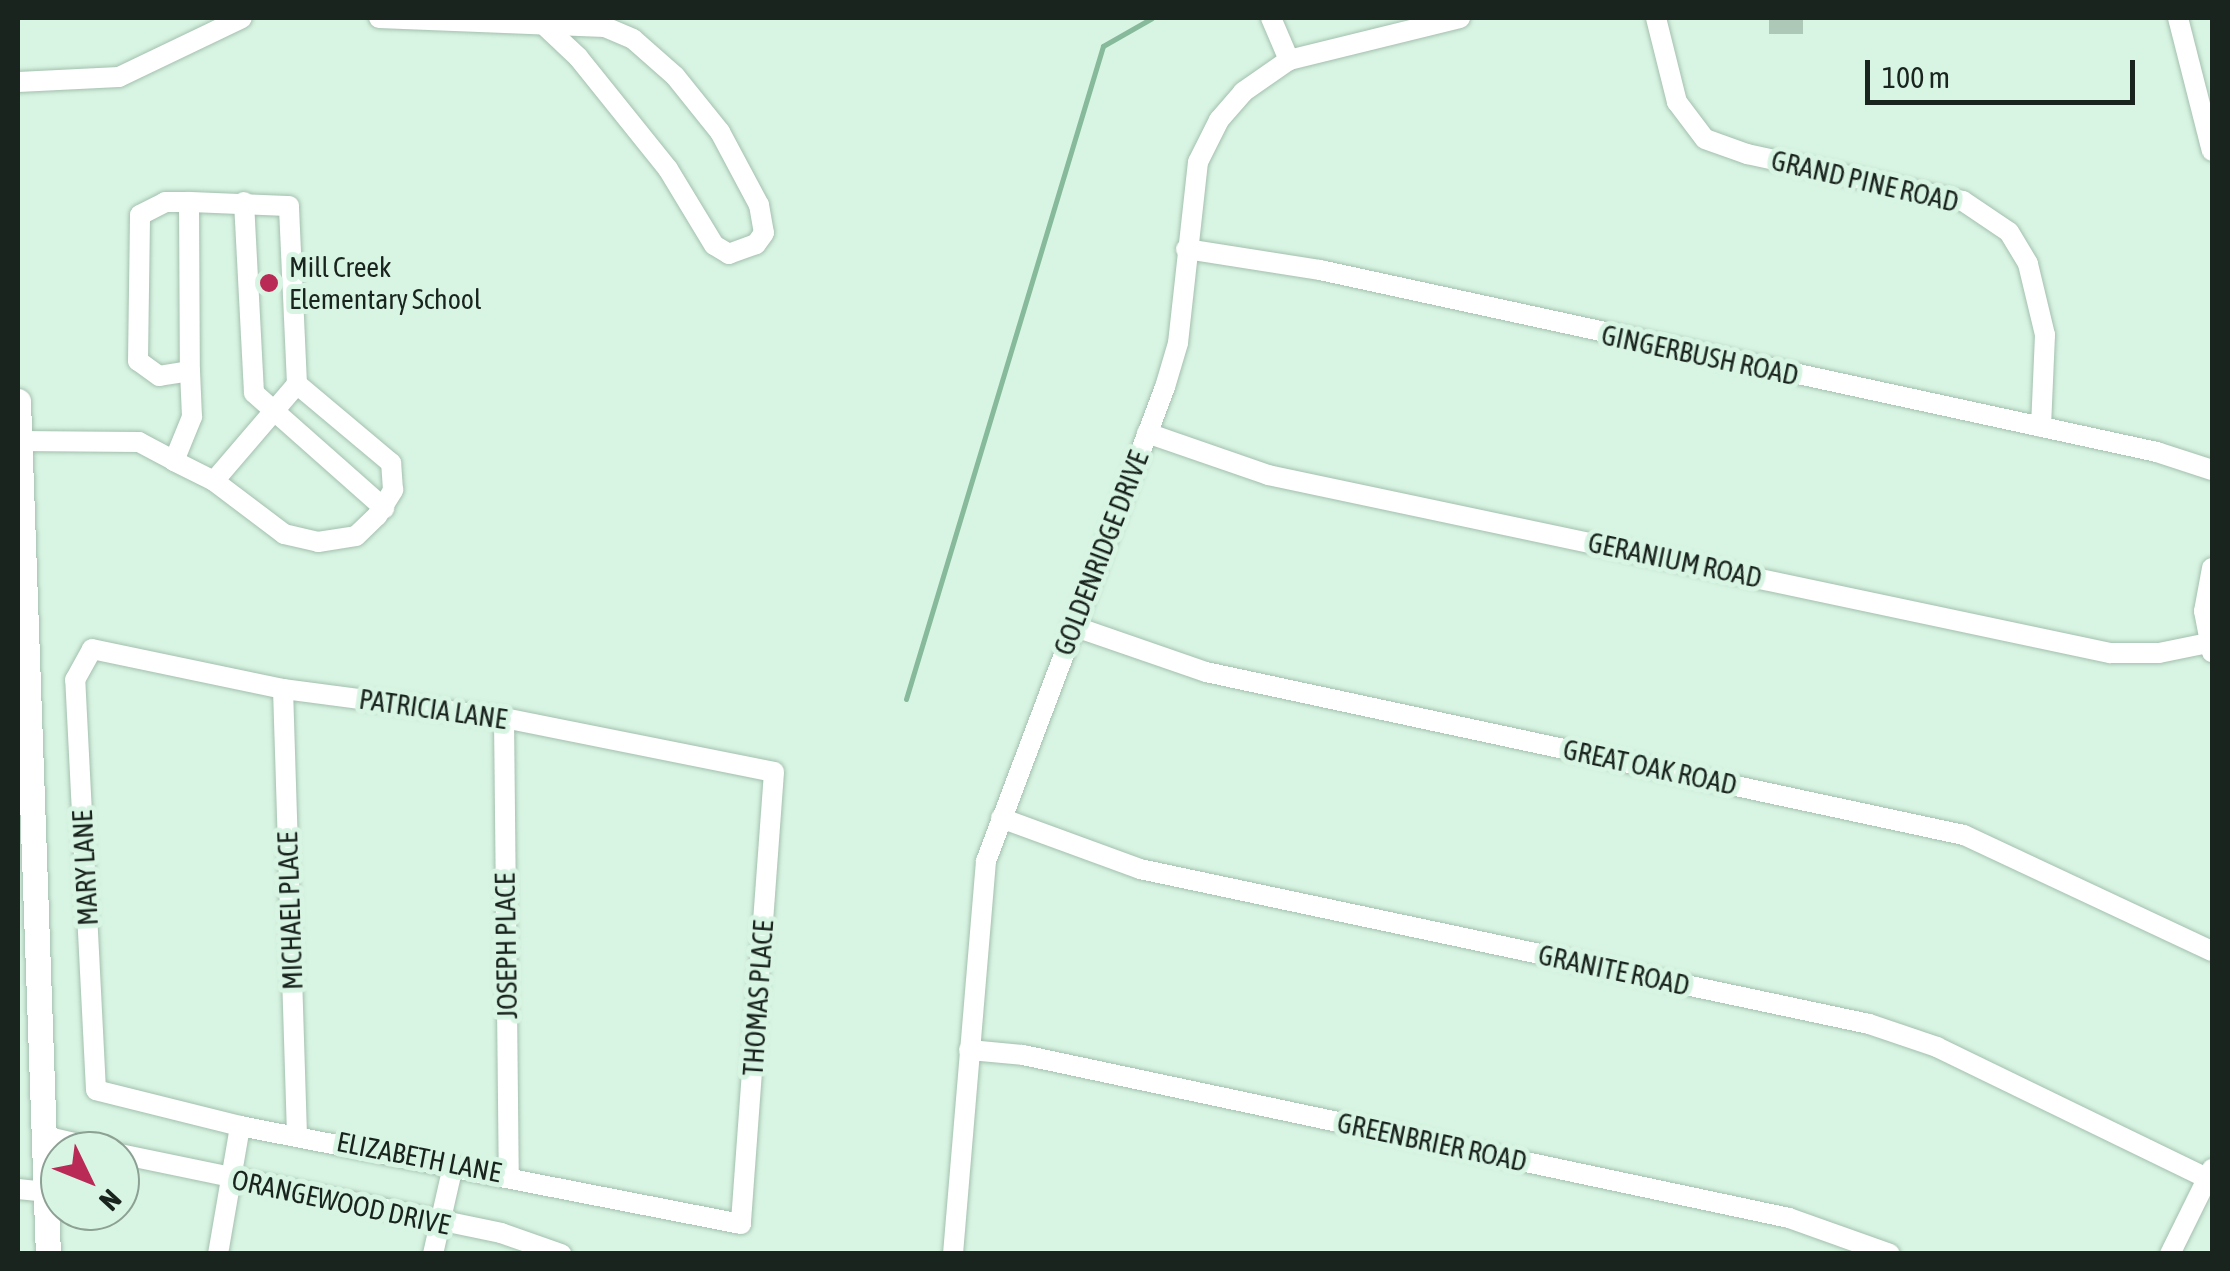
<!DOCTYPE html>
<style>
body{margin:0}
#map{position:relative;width:2230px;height:1271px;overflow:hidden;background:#d8f5e3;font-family:"Asap Condensed",sans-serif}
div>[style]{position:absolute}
.stream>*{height:5px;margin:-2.5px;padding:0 2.5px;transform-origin:2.5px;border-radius:2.5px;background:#86ba9b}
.building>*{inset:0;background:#adc8b7;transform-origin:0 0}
.roads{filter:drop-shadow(0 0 2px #a4bfae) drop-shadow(0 0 2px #a4bfae)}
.minor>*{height:20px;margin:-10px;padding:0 10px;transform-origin:10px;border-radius:10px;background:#fff}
.major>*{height:25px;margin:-12.5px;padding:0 12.5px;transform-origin:12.5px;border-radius:12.5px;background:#fff}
.dots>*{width:28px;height:28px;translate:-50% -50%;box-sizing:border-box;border:5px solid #d8f5e3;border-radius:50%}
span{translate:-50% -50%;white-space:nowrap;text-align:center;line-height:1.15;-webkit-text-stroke:10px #d8f5e3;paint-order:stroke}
.street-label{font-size:28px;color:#1a241e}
.poi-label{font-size:28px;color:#1a241e}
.left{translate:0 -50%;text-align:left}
.frame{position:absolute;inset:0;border:20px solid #1a241e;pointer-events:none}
.north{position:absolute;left:40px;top:1131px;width:100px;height:100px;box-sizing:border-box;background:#d8f5e3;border:2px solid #8ca194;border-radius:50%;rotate:133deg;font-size:28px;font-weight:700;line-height:40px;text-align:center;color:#1a241e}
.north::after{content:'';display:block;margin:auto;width:35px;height:45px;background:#ba2a57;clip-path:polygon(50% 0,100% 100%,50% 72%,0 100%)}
.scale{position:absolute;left:1865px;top:60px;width:270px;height:45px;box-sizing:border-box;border:5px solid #1a241e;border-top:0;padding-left:12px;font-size:30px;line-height:35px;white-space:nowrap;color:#1a241e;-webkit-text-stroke:8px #d8f5e3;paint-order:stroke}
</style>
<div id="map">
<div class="stream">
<div style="left:906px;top:699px;width:682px;rotate:-73.21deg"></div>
<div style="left:1103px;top:46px;width:56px;rotate:-29.7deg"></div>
</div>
<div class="building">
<div style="left:1769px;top:18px;width:34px;height:16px"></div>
</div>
<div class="roads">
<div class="minor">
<div style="left:379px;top:18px;width:226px;rotate:2.3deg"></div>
<div style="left:605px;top:27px;width:30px;rotate:23deg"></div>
<div style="left:633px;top:39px;width:56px;rotate:41.4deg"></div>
<div style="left:675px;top:76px;width:72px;rotate:51.2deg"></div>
<div style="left:720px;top:132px;width:83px;rotate:61.9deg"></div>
<div style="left:759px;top:205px;width:28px;rotate:80deg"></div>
<div style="left:764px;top:233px;width:14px;rotate:126deg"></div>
<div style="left:756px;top:244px;width:29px;rotate:160deg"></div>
<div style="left:729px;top:254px;width:17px;rotate:-149deg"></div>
<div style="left:714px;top:245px;width:89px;rotate:-121.2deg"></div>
<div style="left:668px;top:169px;width:144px;rotate:-128.8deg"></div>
<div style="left:578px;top:57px;width:44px;rotate:-136.8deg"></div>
<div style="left:1271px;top:18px;width:46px;rotate:66.8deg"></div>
<div style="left:1656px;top:18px;width:87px;rotate:76deg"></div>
<div style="left:1677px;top:102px;width:46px;rotate:52.9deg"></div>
<div style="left:1705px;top:139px;width:45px;rotate:19.7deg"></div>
<div style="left:1747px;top:154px;width:221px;rotate:12.3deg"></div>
<div style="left:1963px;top:201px;width:55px;rotate:34deg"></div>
<div style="left:2009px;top:232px;width:37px;rotate:59deg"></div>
<div style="left:2028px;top:264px;width:73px;rotate:76.5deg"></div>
<div style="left:2045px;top:335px;width:92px;rotate:92.5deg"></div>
<div style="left:2178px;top:18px;width:137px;rotate:75.7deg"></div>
<div style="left:18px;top:82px;width:101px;rotate:-2.8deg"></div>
<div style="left:119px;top:77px;width:136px;rotate:-25.6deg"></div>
<div style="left:244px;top:202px;width:191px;rotate:87deg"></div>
<div style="left:254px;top:393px;width:174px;rotate:41.5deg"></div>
<div style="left:1186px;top:249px;width:136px;rotate:8.9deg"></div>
<div style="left:1320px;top:270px;width:857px;rotate:12.27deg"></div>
<div style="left:2157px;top:452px;width:58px;rotate:18.1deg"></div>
<div style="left:1147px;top:433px;width:128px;rotate:19.1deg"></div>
<div style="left:1268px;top:475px;width:861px;rotate:11.94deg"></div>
<div style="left:2110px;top:653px;width:49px"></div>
<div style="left:2159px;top:653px;width:50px;rotate:-11.5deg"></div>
<div style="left:19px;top:441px;width:120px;rotate:0.5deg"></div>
<div style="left:139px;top:442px;width:40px;rotate:28deg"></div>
<div style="left:174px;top:461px;width:48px;rotate:-67.8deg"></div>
<div style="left:192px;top:417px;width:46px;rotate:-92.5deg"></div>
<div style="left:190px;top:371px;width:31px;rotate:171deg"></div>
<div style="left:159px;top:376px;width:26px;rotate:-144deg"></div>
<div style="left:138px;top:361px;width:146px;rotate:-89.2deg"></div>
<div style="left:140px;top:215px;width:28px;rotate:-27deg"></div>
<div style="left:165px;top:202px;width:24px"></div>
<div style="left:189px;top:202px;width:169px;rotate:89.7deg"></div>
<div style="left:174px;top:461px;width:45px;rotate:26.6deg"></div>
<div style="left:214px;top:481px;width:128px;rotate:-49.4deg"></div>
<div style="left:297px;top:384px;width:178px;rotate:-92.6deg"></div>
<div style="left:289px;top:206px;width:100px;rotate:-177.7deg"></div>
<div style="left:214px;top:481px;width:88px;rotate:37.1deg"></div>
<div style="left:284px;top:534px;width:35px;rotate:13deg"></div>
<div style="left:318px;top:542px;width:38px;rotate:-9deg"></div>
<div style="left:356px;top:536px;width:29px;rotate:-44deg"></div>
<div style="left:377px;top:516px;width:31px;rotate:-58deg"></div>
<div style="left:393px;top:490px;width:27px;rotate:-94deg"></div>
<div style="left:391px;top:463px;width:123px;rotate:-140deg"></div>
<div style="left:2212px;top:568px;width:44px;rotate:100.5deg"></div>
<div style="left:2204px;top:611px;width:42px;rotate:79deg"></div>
<div style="left:1073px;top:626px;width:141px;rotate:19.1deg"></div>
<div style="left:1206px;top:672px;width:775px;rotate:12.14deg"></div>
<div style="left:1964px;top:835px;width:274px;rotate:25.1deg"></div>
<div style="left:92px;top:649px;width:195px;rotate:11.8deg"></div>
<div style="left:283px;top:689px;width:223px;rotate:7.5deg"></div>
<div style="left:504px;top:718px;width:275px;rotate:11.3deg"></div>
<div style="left:774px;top:772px;width:453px;rotate:94.2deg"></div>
<div style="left:741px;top:1224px;width:510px;rotate:-168.93deg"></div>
<div style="left:240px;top:1126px;width:148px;rotate:-166deg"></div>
<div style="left:96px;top:1090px;width:411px;rotate:-92.9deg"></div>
<div style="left:75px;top:680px;width:35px;rotate:-61deg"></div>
<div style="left:283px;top:689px;width:444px;rotate:88.2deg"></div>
<div style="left:504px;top:718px;width:457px;rotate:89.4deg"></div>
<div style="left:1001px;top:818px;width:148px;rotate:20.1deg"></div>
<div style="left:1140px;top:869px;width:745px;rotate:12deg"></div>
<div style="left:1869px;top:1024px;width:72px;rotate:18.7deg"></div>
<div style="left:1937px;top:1047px;width:300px;rotate:25.9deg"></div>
<div style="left:969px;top:1050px;width:54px;rotate:5.3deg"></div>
<div style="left:1023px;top:1055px;width:783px;rotate:12.01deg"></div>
<div style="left:1789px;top:1218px;width:107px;rotate:19.6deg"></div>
<div style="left:44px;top:1136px;width:67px;rotate:13deg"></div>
<div style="left:120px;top:1154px;width:389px;rotate:11.7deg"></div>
<div style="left:501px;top:1233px;width:64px;rotate:19.3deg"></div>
<div style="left:18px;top:1189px;width:28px;rotate:6deg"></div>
<div style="left:218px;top:1254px;width:130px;rotate:-80.2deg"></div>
<div style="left:433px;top:1254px;width:90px;rotate:-77.2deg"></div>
<div style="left:953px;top:1254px;width:394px;rotate:-85.2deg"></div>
<div style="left:986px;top:861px;width:507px;rotate:-69.31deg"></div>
<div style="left:1165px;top:387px;width:46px;rotate:-73.5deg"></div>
<div style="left:1178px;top:343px;width:182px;rotate:-83.7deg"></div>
<div style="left:1198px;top:162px;width:47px;rotate:-63.4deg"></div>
<div style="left:1219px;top:120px;width:37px;rotate:-49deg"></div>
<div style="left:1243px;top:92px;width:56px;rotate:-34.8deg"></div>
<div style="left:1289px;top:60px;width:176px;rotate:-13.8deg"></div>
<div style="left:2170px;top:1254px;width:95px;rotate:-63.7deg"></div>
</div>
<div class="major">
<div style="left:18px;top:401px;width:854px;rotate:87.99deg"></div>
</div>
</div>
<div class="dots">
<div style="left:269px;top:283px;background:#ba2a57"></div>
</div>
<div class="street-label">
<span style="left:1865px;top:181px;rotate:13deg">GRAND PINE ROAD</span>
<span style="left:1700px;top:355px;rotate:12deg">GINGERBUSH ROAD</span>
<span style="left:1101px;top:553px;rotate:-69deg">GOLDENRIDGE DRIVE</span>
<span style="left:1675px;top:560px;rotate:12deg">GERANIUM ROAD</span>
<span style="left:433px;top:709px;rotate:8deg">PATRICIA LANE</span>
<span style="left:1650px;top:767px;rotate:12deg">GREAT OAK ROAD</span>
<span style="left:85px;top:868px;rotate:-93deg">MARY LANE</span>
<span style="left:290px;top:911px;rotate:-92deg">MICHAEL PLACE</span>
<span style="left:506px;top:946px;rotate:-91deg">JOSEPH PLACE</span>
<span style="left:1614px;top:970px;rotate:12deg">GRANITE ROAD</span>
<span style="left:758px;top:998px;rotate:-86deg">THOMAS PLACE</span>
<span style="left:1432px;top:1142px;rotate:12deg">GREENBRIER ROAD</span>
<span style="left:419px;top:1157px;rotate:11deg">ELIZABETH LANE</span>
<span style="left:341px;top:1202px;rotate:12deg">ORANGEWOOD DRIVE</span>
</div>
<div class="poi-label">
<span class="left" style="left:289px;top:283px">Mill Creek<br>Elementary School</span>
</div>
<div class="frame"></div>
<div class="north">N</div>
<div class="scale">100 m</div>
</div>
